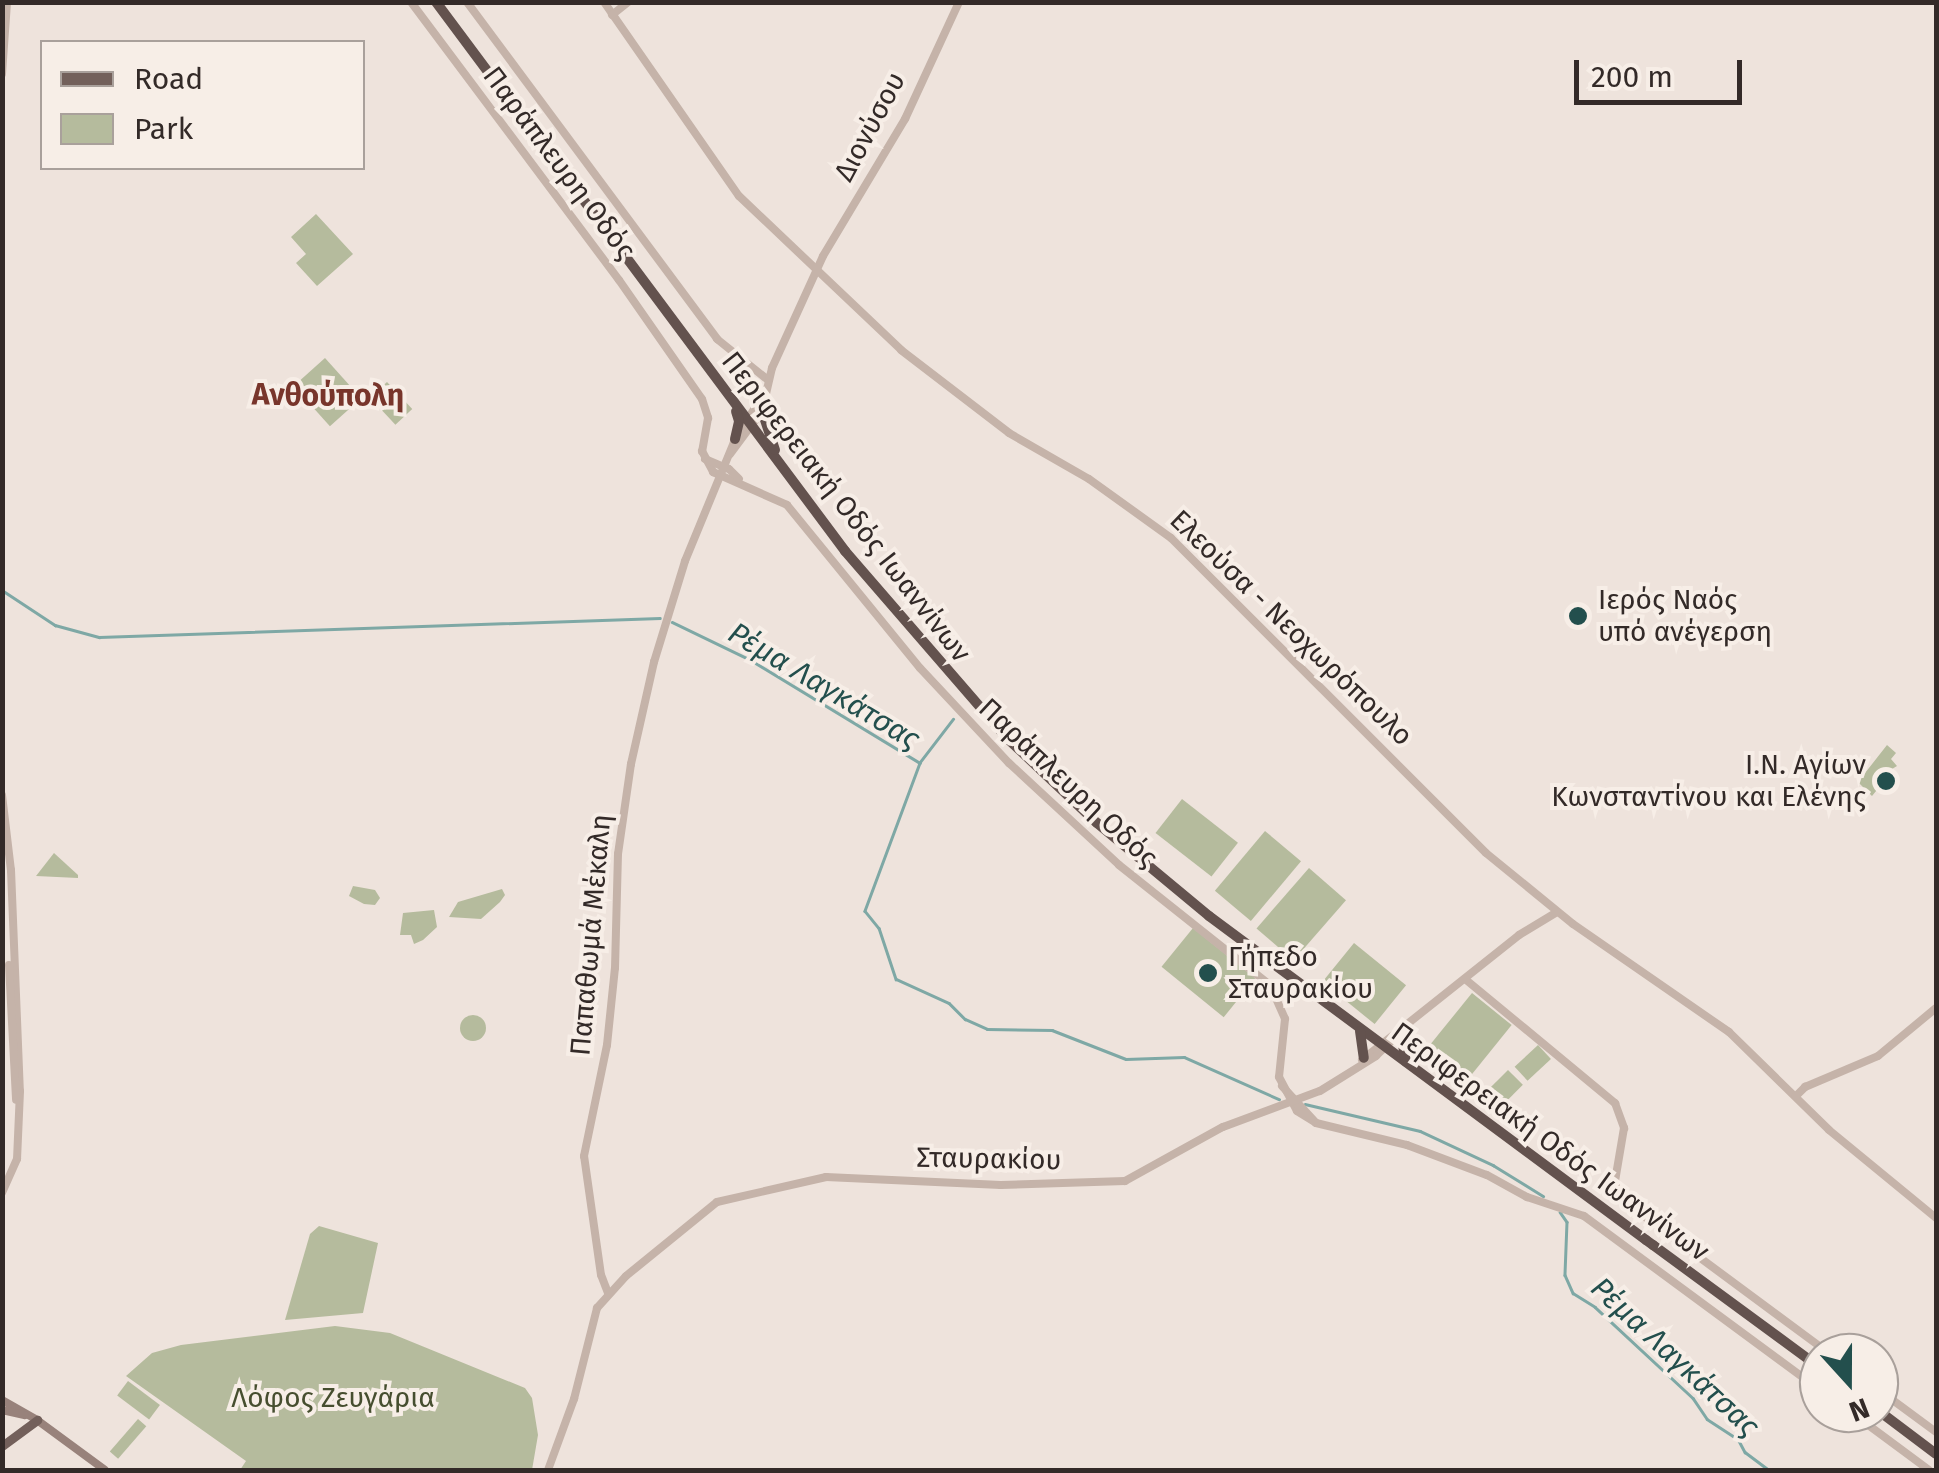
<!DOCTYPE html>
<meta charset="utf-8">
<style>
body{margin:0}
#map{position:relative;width:1939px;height:1473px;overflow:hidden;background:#eee3dc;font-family:"Fira Sans",sans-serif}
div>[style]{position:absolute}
.green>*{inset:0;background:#b5bb9d;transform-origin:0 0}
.round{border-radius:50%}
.stream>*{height:2.5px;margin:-1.25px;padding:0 1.25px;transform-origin:1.25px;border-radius:1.25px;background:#7ea8a5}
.tertiary>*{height:8px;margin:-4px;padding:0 4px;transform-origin:4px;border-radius:4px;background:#c5b3a9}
.secondary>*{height:8px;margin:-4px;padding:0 4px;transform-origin:4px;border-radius:4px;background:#98827b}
.primary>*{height:9px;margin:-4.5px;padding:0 4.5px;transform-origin:4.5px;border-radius:4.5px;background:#73605b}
.trunk>*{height:10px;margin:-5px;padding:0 5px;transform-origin:5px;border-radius:5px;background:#63524e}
.trunk-bridge>*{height:10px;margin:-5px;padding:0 5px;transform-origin:5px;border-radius:5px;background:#63524e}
.dots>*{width:28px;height:28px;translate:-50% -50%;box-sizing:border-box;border:5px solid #f7eee7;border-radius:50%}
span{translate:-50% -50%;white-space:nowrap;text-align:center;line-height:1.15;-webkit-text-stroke:8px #f7eee7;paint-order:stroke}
.street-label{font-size:28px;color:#332a28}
.poi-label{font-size:28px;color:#332a28}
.left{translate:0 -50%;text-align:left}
.right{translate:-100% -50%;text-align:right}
.park-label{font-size:28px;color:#464e2f}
.neighbourhood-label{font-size:30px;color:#78352b;font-weight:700}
.water-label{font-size:30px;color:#234f4d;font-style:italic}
.frame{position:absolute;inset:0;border:5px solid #332a28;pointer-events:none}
.legend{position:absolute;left:40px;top:40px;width:325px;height:130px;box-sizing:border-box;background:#f7eee7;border:2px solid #a9a09b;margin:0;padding:12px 18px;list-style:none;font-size:30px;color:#332a28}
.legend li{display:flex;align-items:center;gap:20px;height:50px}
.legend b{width:50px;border:2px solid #a9a09b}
.north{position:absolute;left:1799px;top:1333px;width:100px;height:100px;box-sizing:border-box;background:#f7eee7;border:2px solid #a9a09b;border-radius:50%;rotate:159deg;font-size:28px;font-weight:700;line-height:40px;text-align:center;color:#332a28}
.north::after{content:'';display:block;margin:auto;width:35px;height:45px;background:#234f4d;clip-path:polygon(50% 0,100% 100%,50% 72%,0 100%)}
.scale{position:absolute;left:1574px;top:60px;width:168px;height:45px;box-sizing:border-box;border:5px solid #332a28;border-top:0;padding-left:12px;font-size:30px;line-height:35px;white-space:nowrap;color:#332a28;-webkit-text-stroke:8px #f7eee7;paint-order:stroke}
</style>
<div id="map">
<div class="green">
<div style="clip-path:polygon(316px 214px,353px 254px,317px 286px,296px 263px,306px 254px,291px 237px)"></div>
<div style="left:325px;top:358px;width:54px;height:42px;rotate:48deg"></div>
<div style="left:387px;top:382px;width:37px;height:23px;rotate:47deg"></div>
<div style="clip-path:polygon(1887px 745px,1896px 753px,1891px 759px,1897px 766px,1877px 778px,1881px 785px,1872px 796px,1858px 782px)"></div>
<div style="left:1182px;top:799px;width:71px;height:43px;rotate:38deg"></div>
<div style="left:1265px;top:831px;width:47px;height:78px;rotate:40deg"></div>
<div style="clip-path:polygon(54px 853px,78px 875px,78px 878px,36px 876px)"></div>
<div style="left:1309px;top:868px;width:49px;height:80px;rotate:41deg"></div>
<div style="clip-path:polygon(353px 886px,375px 890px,380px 898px,375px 905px,364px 904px,349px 896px)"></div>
<div style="clip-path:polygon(502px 889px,505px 895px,500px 902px,481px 919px,449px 917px,458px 902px)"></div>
<div style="clip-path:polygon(434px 910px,437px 927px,423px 940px,414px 944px,411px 935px,400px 935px,403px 913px)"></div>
<div style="left:1193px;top:928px;width:80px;height:50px;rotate:39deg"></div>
<div style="left:1354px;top:943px;width:67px;height:50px;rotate:39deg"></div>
<div style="left:1472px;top:993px;width:51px;height:75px;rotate:39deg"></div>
<div class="round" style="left:460px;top:1015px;width:26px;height:26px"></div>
<div style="left:1538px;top:1045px;width:19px;height:32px;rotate:47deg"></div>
<div style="left:1508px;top:1070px;width:21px;height:39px;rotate:45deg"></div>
<div style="clip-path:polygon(319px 1226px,378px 1243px,363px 1313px,285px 1320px,310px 1234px)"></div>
<div style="clip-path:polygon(335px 1326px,390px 1333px,525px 1388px,532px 1398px,538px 1435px,532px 1470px,240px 1470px,246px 1461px,126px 1376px,152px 1353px,181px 1345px)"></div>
<div style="left:128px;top:1381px;width:40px;height:18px;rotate:37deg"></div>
<div style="left:138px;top:1419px;width:11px;height:43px;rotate:41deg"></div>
</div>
<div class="stream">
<div style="left:2px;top:590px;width:64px;rotate:33.4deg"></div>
<div style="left:55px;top:625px;width:46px;rotate:15.3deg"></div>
<div style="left:99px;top:637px;width:561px;rotate:-1.94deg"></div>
<div style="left:672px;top:622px;width:85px;rotate:25.7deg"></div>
<div style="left:749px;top:659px;width:200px;rotate:31.3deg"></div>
<div style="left:920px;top:763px;width:158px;rotate:110.4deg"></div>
<div style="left:865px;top:911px;width:22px;rotate:51deg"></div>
<div style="left:879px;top:928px;width:54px;rotate:71.6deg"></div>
<div style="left:896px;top:979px;width:58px;rotate:24.4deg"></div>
<div style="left:949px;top:1003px;width:23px;rotate:45deg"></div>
<div style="left:965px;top:1019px;width:24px;rotate:24deg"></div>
<div style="left:987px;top:1029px;width:65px;rotate:0.9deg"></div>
<div style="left:1052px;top:1030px;width:79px;rotate:21.4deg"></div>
<div style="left:1126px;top:1059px;width:58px;rotate:-2deg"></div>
<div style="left:1184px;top:1057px;width:104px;rotate:23.9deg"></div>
<div style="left:920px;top:762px;width:54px;rotate:-52.5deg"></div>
<div style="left:1305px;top:1104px;width:118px;rotate:13.2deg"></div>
<div style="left:1420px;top:1131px;width:81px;rotate:25deg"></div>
<div style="left:1493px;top:1165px;width:59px;rotate:31.8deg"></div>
<div style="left:1560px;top:1212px;width:12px;rotate:55deg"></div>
<div style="left:1567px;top:1222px;width:53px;rotate:92.2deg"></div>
<div style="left:1565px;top:1275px;width:20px;rotate:66deg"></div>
<div style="left:1573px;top:1293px;width:26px;rotate:32deg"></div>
<div style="left:1595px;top:1307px;width:134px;rotate:42.9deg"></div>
<div style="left:1693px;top:1398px;width:25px;rotate:56deg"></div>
<div style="left:1707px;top:1419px;width:37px;rotate:33deg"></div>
<div style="left:1738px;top:1439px;width:15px;rotate:62deg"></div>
<div style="left:1745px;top:1452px;width:30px;rotate:37deg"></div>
</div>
<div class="tertiary">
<div style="left:411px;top:2px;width:347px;rotate:53.2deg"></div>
<div style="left:619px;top:280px;width:145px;rotate:55.1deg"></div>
<div style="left:702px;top:399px;width:20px;rotate:72deg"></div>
<div style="left:708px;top:418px;width:34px;rotate:100deg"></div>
<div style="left:702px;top:451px;width:24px;rotate:62deg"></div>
<div style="left:713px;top:472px;width:81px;rotate:24deg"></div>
<div style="left:787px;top:505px;width:210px;rotate:50.8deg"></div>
<div style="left:920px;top:668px;width:130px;rotate:46.9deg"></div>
<div style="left:1009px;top:763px;width:150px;rotate:42.8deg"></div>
<div style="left:1119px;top:865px;width:193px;rotate:38.5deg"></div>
<div style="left:1270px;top:985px;width:37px;rotate:66deg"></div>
<div style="left:1285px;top:1019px;width:58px;rotate:95.9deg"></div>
<div style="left:1279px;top:1077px;width:38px;rotate:62deg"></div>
<div style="left:1297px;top:1111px;width:22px;rotate:32deg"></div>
<div style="left:1316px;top:1123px;width:94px;rotate:13.6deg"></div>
<div style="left:1407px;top:1145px;width:85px;rotate:20.6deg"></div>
<div style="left:1487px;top:1175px;width:46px;rotate:28.8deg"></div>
<div style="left:1527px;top:1197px;width:60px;rotate:18.4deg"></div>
<div style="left:1584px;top:1216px;width:292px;rotate:36.4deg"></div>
<div style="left:467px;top:2px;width:420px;rotate:53.4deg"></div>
<div style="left:717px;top:339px;width:65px;rotate:38.8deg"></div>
<div style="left:604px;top:2px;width:236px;rotate:55.2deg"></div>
<div style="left:739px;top:196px;width:224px;rotate:43.5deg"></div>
<div style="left:901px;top:350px;width:136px;rotate:37.5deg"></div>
<div style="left:1009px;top:433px;width:92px;rotate:29.9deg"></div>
<div style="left:1089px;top:479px;width:101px;rotate:35.7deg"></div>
<div style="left:1171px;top:538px;width:445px;rotate:45deg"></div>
<div style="left:1486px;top:853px;width:112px;rotate:39.2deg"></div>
<div style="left:1573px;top:924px;width:190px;rotate:34.7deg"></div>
<div style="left:1729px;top:1032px;width:140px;rotate:44.4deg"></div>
<div style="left:1829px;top:1130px;width:139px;rotate:39.4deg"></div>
<div style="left:612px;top:15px;width:21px;rotate:-39deg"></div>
<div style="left:2px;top:74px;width:72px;rotate:-86deg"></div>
<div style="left:730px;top:454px;width:54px;rotate:-53.3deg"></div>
<div style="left:762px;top:411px;width:44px;rotate:-76.9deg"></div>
<div style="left:772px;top:368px;width:123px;rotate:-65.5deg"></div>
<div style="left:823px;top:256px;width:160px;rotate:-59.1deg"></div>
<div style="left:905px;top:119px;width:129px;rotate:-65.2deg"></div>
<div style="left:705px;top:459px;width:26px;rotate:23deg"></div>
<div style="left:729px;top:469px;width:14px;rotate:45deg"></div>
<div style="left:2px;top:795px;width:76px;rotate:83.2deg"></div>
<div style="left:11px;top:870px;width:221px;rotate:87.7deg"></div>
<div style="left:20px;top:1091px;width:68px;rotate:92.5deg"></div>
<div style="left:17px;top:1159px;width:37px;rotate:114deg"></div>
<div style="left:9px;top:965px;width:135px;rotate:87deg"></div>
<div style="left:1465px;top:979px;width:195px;rotate:39.6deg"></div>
<div style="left:1615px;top:1103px;width:27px;rotate:70deg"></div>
<div style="left:1624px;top:1128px;width:54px;rotate:99.6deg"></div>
<div style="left:1615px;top:1181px;width:25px;rotate:63deg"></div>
<div style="left:1626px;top:1203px;width:252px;rotate:36.5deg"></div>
<div style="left:1362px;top:1060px;width:201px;rotate:-38.5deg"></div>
<div style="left:1519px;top:935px;width:44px;rotate:-31.2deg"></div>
<div style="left:1282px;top:1086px;width:50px;rotate:47.4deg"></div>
<div style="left:1796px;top:1096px;width:13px;rotate:-45deg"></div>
<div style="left:1805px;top:1087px;width:79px;rotate:-23deg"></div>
<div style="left:1878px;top:1056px;width:75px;rotate:-39.6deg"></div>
<div style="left:608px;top:1293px;width:19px;rotate:-111deg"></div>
<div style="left:601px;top:1275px;width:120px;rotate:-98.1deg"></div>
<div style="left:584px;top:1156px;width:113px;rotate:-78.3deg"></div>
<div style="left:607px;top:1045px;width:77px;rotate:-84.1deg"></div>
<div style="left:615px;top:968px;width:114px;rotate:-88.5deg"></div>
<div style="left:618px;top:854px;width:91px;rotate:-81.8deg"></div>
<div style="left:631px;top:764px;width:105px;rotate:-77.3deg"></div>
<div style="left:654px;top:662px;width:106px;rotate:-72.9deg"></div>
<div style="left:685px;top:561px;width:129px;rotate:-67.6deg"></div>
<div style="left:734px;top:442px;width:60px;rotate:-58.7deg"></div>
<div style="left:1879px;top:1390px;width:71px;rotate:36.4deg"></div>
<div style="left:1852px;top:1413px;width:96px;rotate:36.5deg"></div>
<div style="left:548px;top:1470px;width:76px;rotate:-69.9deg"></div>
<div style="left:574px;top:1399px;width:94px;rotate:-75.8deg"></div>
<div style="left:597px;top:1308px;width:43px;rotate:-47.8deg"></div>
<div style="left:626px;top:1276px;width:117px;rotate:-39.1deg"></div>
<div style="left:717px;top:1202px;width:112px;rotate:-12.9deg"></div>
<div style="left:826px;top:1177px;width:175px;rotate:2.6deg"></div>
<div style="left:1001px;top:1185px;width:124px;rotate:-1.8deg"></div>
<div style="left:1125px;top:1181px;width:112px;rotate:-28.9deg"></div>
<div style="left:1223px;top:1127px;width:103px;rotate:-20.4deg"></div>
<div style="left:1320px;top:1091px;width:66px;rotate:-32deg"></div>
<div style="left:1376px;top:1056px;width:46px;rotate:-44.1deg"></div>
</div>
<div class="secondary">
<div style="left:2px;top:1400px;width:40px;rotate:29.7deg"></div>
<div style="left:37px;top:1420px;width:84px;rotate:36.3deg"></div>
<div style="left:2px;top:1410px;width:23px;rotate:13deg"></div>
</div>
<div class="primary">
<div style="left:2px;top:1446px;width:44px;rotate:-36.6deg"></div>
</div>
<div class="trunk">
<div style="left:436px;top:2px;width:685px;rotate:53.31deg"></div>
<div style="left:845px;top:551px;width:246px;rotate:49.1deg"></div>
<div style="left:1006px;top:737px;width:125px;rotate:43.4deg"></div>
<div style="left:1097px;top:823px;width:146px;rotate:39.7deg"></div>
<div style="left:1209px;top:916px;width:544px;rotate:36.55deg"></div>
<div style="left:762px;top:411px;width:41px;rotate:71.6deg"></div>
<div style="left:735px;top:439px;width:18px;rotate:-77deg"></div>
<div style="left:739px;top:421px;width:10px;rotate:-107deg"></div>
<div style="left:1360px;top:1031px;width:27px;rotate:82deg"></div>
<div style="left:1401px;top:1034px;width:28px;rotate:80deg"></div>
<div style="left:1653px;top:1245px;width:206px;rotate:36.3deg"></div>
<div style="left:1879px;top:1411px;width:71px;rotate:37deg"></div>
</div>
<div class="trunk-bridge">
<div style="left:1646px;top:1240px;width:9px;rotate:36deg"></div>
</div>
<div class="dots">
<div style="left:1578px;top:616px;background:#234f4d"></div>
<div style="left:1886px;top:781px;background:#234f4d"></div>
<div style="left:1208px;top:973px;background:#234f4d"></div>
</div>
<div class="street-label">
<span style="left:870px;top:127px;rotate:-62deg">Διονύσου</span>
<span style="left:559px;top:163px;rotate:53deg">Παράπλευρη Οδός</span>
<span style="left:846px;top:507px;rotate:52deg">Περιφερειακή Οδός Ιωαννίνων</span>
<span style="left:1291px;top:628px;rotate:44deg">Ελεούσα - Νεοχωρόπουλο</span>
<span style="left:1068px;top:783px;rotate:43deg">Παράπλευρη Οδός</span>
<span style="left:591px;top:935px;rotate:-85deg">Παπαθωμά Μέκαλη</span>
<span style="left:1550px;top:1142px;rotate:36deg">Περιφερειακή Οδός Ιωαννίνων</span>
<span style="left:989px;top:1159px;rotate:1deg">Σταυρακίου</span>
</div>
<div class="poi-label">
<span class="left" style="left:1598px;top:616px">Ιερός Ναός<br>υπό ανέγερση</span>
<span class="right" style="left:1866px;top:781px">Ι.Ν. Αγίων<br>Κωνσταντίνου και Ελένης</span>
<span class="left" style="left:1228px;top:973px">Γήπεδο<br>Σταυρακίου</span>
</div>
<div class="park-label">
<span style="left:333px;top:1398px">Λόφος Ζευγάρια</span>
</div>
<div class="neighbourhood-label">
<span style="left:328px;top:395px">Ανθούπολη</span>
</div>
<div class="water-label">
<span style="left:824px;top:686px;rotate:31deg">Ρέμα Λαγκάτσας</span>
<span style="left:1675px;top:1357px;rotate:43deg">Ρέμα Λαγκάτσας</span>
</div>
<div class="frame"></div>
<ul class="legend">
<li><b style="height:12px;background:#73605b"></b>Road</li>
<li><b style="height:28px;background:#b5bb9d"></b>Park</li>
</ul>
<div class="north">N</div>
<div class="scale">200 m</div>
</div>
